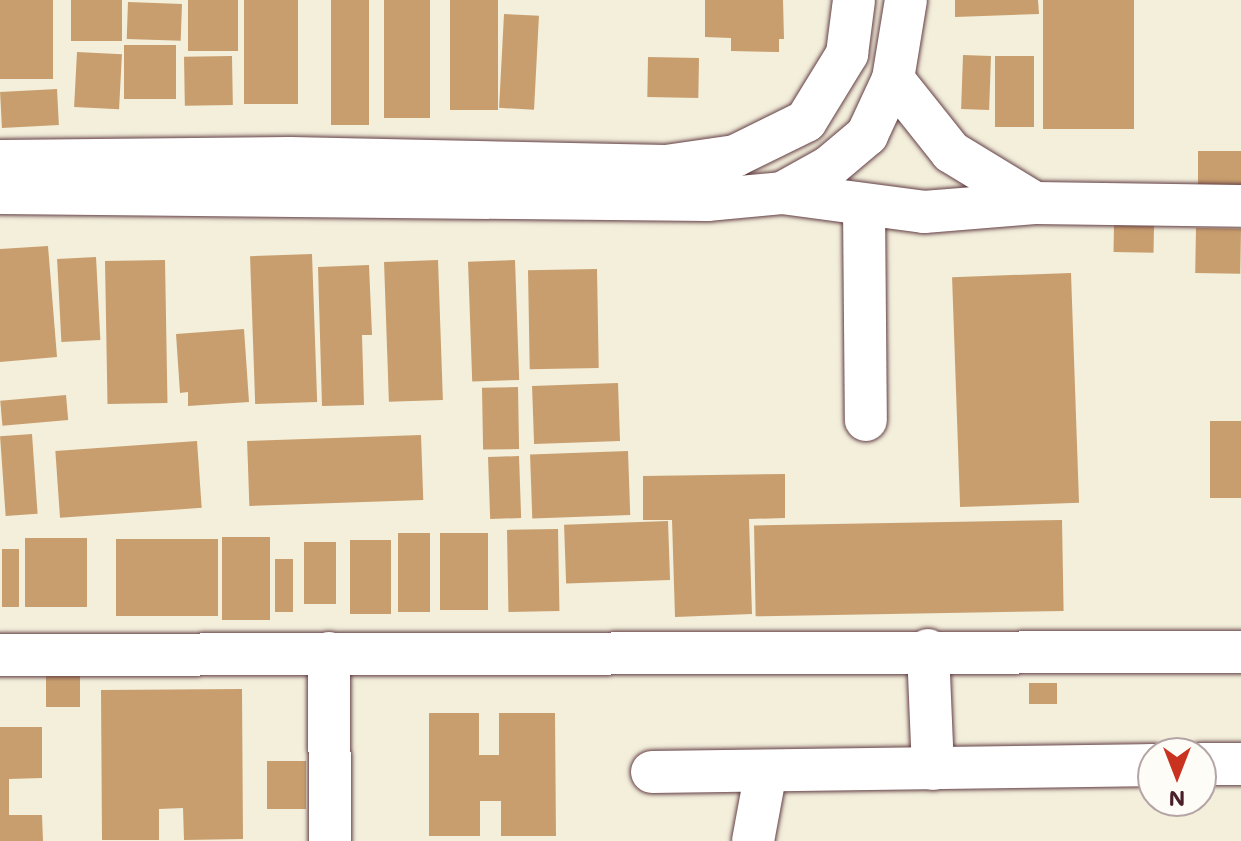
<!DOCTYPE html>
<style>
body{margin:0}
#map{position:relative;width:1241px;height:841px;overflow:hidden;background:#f3efdb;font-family:Mali,sans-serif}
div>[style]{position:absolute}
.building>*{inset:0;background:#c89e6e;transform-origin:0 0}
.roads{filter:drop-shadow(0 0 2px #633e45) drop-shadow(0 0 2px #633e45)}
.minor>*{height:42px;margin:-21px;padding:0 21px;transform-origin:21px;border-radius:21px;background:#fff}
span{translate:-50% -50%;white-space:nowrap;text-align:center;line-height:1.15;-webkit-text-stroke:7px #fdfcf7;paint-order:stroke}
.north{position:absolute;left:1137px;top:737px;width:80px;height:80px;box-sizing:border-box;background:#fdfcf7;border:2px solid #b5a4a5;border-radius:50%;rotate:180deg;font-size:22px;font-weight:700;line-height:32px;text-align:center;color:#4a1f2b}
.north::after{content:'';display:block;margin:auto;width:28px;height:36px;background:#c8321e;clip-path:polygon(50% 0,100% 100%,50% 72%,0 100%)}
</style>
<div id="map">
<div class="building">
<div style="left:0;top:0;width:53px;height:79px"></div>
<div style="left:71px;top:0;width:51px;height:41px"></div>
<div style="left:188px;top:0;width:50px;height:51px"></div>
<div style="left:244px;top:0;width:54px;height:104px"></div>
<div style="left:331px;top:0;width:38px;height:125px"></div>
<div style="left:384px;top:0;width:46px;height:118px"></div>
<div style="left:450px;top:0;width:48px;height:110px"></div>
<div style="clip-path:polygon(705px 0,783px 0,784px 39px,779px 39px,779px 52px,731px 51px,731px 38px,705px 37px)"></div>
<div style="clip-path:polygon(955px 0,1038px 0,1039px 14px,955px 17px)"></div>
<div style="left:1043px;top:0;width:91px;height:129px"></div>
<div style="left:128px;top:2px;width:54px;height:37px;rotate:2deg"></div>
<div style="left:504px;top:14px;width:35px;height:94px;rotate:3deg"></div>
<div style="left:124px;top:45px;width:52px;height:54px"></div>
<div style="left:77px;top:52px;width:45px;height:55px;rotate:3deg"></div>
<div style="left:963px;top:55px;width:28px;height:54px;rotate:2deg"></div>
<div style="left:232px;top:56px;width:49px;height:48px;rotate:89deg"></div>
<div style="left:995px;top:56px;width:39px;height:71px"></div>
<div style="left:648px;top:57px;width:51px;height:40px;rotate:1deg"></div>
<div style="left:57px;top:89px;width:36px;height:57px;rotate:87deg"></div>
<div style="left:1198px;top:151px;width:43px;height:36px"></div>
<div style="left:1114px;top:225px;width:40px;height:27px;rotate:1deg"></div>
<div style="left:1196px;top:228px;width:45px;height:45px;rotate:1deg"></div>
<div style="clip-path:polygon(48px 246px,57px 357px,0 362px,0 249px)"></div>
<div style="left:312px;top:254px;width:148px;height:62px;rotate:88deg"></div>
<div style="left:96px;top:257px;width:83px;height:39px;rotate:87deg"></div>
<div style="left:165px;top:260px;width:143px;height:60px;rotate:89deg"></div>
<div style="left:438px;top:260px;width:140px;height:54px;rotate:88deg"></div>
<div style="left:515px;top:260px;width:120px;height:47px;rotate:88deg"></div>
<div style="clip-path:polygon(369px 265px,372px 335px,362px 335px,364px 405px,322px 406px,318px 267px)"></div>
<div style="left:597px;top:269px;width:99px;height:69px;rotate:89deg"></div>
<div style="left:1071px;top:273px;width:230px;height:119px;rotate:88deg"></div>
<div style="clip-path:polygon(244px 329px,249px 402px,188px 406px,188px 392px,180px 393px,176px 334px)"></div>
<div style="left:618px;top:383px;width:58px;height:86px;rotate:88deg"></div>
<div style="left:518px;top:387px;width:62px;height:36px;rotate:89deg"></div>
<div style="left:66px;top:395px;width:25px;height:66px;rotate:85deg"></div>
<div style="left:1241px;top:421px;width:77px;height:31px;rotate:90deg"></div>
<div style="left:32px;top:434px;width:80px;height:32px;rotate:86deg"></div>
<div style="left:421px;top:435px;width:65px;height:174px;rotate:88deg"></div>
<div style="left:197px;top:441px;width:67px;height:142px;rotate:86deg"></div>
<div style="left:628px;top:451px;width:64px;height:98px;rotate:88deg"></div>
<div style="left:519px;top:456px;width:62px;height:31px;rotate:88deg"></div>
<div style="clip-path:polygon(785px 474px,785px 518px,749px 519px,752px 614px,675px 617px,672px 520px,643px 520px,643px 476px)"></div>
<div style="left:1062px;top:520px;width:91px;height:308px;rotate:89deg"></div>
<div style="left:668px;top:521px;width:59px;height:104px;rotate:88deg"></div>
<div style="left:558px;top:529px;width:82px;height:51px;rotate:89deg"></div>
<div style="left:398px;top:533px;width:32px;height:79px"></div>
<div style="left:440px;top:533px;width:48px;height:77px"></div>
<div style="left:222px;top:537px;width:48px;height:83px"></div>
<div style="left:87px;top:538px;width:69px;height:62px;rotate:90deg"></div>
<div style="left:116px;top:539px;width:102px;height:77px"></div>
<div style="left:391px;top:540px;width:74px;height:41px;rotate:90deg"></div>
<div style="left:304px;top:542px;width:32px;height:62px"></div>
<div style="left:2px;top:549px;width:17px;height:58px"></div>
<div style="left:275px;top:559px;width:18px;height:53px"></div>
<div style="left:46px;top:673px;width:34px;height:34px"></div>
<div style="left:1029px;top:683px;width:28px;height:21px"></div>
<div style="clip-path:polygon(242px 689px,243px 839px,184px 840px,183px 808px,159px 809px,159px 840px,102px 840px,101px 690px)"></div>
<div style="clip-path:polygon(429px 713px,479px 713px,479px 755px,499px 755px,499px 713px,555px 713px,556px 836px,501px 836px,501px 801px,480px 801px,480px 836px,429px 836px)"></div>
<div style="clip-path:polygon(0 727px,42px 727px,42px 778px,9px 779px,9px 815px,42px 815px,43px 841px,0 841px)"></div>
<div style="left:267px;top:761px;width:39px;height:48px"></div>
</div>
<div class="roads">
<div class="minor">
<div style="left:893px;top:79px;width:93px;rotate:51.5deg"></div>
<div style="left:951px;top:152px;width:98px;rotate:31.3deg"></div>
<div style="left:0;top:161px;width:290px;rotate:-0.6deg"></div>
<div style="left:290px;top:158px;width:376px;rotate:1.2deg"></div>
<div style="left:666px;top:166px;width:70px;rotate:-8.2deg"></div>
<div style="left:735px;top:156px;width:79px;rotate:-26.2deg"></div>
<div style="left:806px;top:121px;width:79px;rotate:-58.5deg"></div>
<div style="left:847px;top:54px;width:54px;rotate:-82.6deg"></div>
<div style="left:0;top:193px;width:707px;rotate:0.57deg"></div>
<div style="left:707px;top:200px;width:75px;rotate:-5.3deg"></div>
<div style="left:782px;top:193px;width:54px;rotate:-29deg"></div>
<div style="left:829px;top:167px;width:50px;rotate:-40.1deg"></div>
<div style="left:867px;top:135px;width:62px;rotate:-65.1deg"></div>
<div style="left:893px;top:79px;width:80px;rotate:-80.7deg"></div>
<div style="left:782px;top:193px;width:143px;rotate:7.6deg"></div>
<div style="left:924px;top:212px;width:111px;rotate:-4.6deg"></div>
<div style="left:1035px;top:203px;width:206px;rotate:0.8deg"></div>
<div style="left:864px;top:207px;width:213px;rotate:89.5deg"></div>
<div style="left:928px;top:650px;width:119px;rotate:87.6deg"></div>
<div style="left:329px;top:653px;width:188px;rotate:89.7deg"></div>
<div style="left:0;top:655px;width:1241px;rotate:-0.14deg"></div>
<div style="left:1201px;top:764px;width:40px"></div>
<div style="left:652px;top:772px;width:501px;rotate:-0.8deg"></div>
<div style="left:753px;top:841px;width:71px;rotate:-79.5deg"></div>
</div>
</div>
<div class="north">N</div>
</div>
